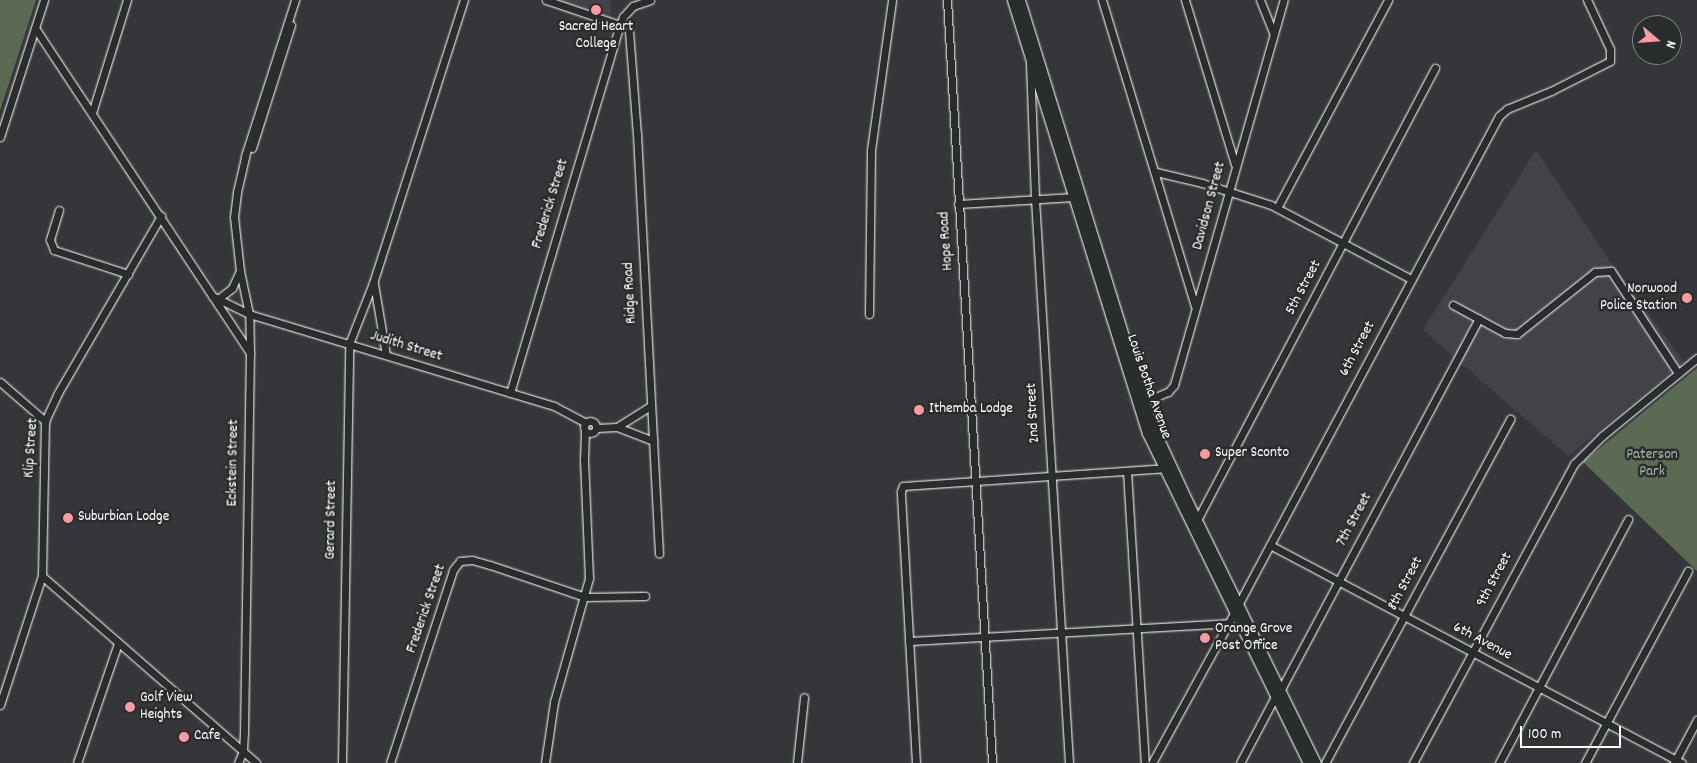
<!DOCTYPE html>
<style>
body{margin:0}
#map{position:relative;width:1697px;height:763px;overflow:hidden;background:#36363a;font-family:Dekko,sans-serif}
div>[style]{position:absolute}
.built>*{inset:0;background:#454148}
.green>*{inset:0;background:#5b6b53}
.roads{filter:drop-shadow(0 0 1px #fff) drop-shadow(0 0 1px #fff)}
.minor>*{height:7px;margin:-3.5px;padding:0 3.5px;transform-origin:3.5px;border-radius:3.5px;background:#2a2d2e}
.minor>.ring{margin:-3.5px;padding:0;box-sizing:content-box;background:none;border:7px solid #2a2d2e;border-radius:50%}
.major>*{height:9px;margin:-4.5px;padding:0 4.5px;transform-origin:4.5px;border-radius:4.5px;background:#2a2d2e}
.dots>*{width:14px;height:14px;translate:-50% -50%;box-sizing:border-box;border:2px solid #2a2d2e;border-radius:50%}
span{translate:-50% -50%;white-space:nowrap;text-align:center;line-height:1.15;-webkit-text-stroke:5px #2a2d2e;paint-order:stroke}
.poi-label{font-size:15px;color:#fff}
.right{translate:-100% -50%;text-align:right}
.left{translate:0 -50%;text-align:left}
.street-label{font-size:15px;color:#fff}
.park-label{font-size:15px;color:#adb5a9}
.north{position:absolute;left:1632px;top:15px;width:50px;height:50px;box-sizing:border-box;background:#2a2d2e;border:1px solid #7f8182;border-radius:50%;rotate:108deg;font-size:14px;font-weight:700;line-height:20px;text-align:center;color:#fff}
.north::after{content:'';display:block;margin:auto;width:18px;height:22px;background:#ff9aa2;clip-path:polygon(50% 0,100% 100%,50% 72%,0 100%)}
.scale{position:absolute;left:1520px;top:726px;width:101px;height:22px;box-sizing:border-box;border:2px solid #fff;border-top:0;padding-left:6px;font-size:15px;line-height:18px;white-space:nowrap;color:#fff;-webkit-text-stroke:4px #2a2d2e;paint-order:stroke}
</style>
<div id="map">
<div class="built">
<div style="clip-path:polygon(552px 0,611px 0,611px 19px)"></div>
<div style="clip-path:polygon(1536px 150px,1609px 260px,1684px 362px,1568px 456px,1423px 330px)"></div>
</div>
<div class="green">
<div style="clip-path:polygon(0 0,36px 0,0 111px)"></div>
<div style="clip-path:polygon(1697px 368px,1697px 571px,1583px 462px)"></div>
</div>
<div class="roads">
<div class="minor">
<div style="left:546px;top:0;width:78px;rotate:18.7deg"></div>
<div style="left:620px;top:25px;width:9px;rotate:-69deg"></div>
<div style="left:623px;top:17px;width:15px;rotate:-48deg"></div>
<div style="left:633px;top:6px;width:18px;rotate:-19deg"></div>
<div style="left:947px;top:0;width:764px;rotate:86.62deg"></div>
<div style="left:1102px;top:0;width:320px;rotate:73.1deg"></div>
<div style="left:1185px;top:0;width:172px;rotate:73.1deg"></div>
<div style="left:1260px;top:0;width:35px;rotate:68deg"></div>
<div style="left:35px;top:28px;width:390px;rotate:56.5deg"></div>
<div style="left:629px;top:31px;width:103px;rotate:85.6deg"></div>
<div style="left:637px;top:134px;width:420px;rotate:87deg"></div>
<div style="left:1030px;top:62px;width:137px;rotate:87.9deg"></div>
<div style="left:1035px;top:199px;width:565px;rotate:86.55deg"></div>
<div style="left:92px;top:113px;width:118px;rotate:-72.8deg"></div>
<div style="left:0;top:137px;width:144px;rotate:-72.2deg"></div>
<div style="left:252px;top:148px;width:129px;rotate:-72.4deg"></div>
<div style="left:1156px;top:172px;width:47px;rotate:13.4deg"></div>
<div style="left:1202px;top:183px;width:72px;rotate:17.7deg"></div>
<div style="left:1271px;top:205px;width:158px;rotate:27.9deg"></div>
<div style="left:958px;top:204px;width:116px;rotate:-3.5deg"></div>
<div style="left:1277px;top:208px;width:236px;rotate:-61.9deg"></div>
<div style="left:59px;top:210px;width:31px;rotate:107deg"></div>
<div style="left:50px;top:240px;width:11px;rotate:68deg"></div>
<div style="left:54px;top:250px;width:78px;rotate:18deg"></div>
<div style="left:374px;top:284px;width:72px;rotate:80.4deg"></div>
<div style="left:212px;top:296px;width:41px;rotate:25.9deg"></div>
<div style="left:249px;top:314px;width:319px;rotate:16.8deg"></div>
<div style="left:554px;top:406px;width:36px;rotate:28deg"></div>
<div style="left:218px;top:299px;width:18px;rotate:-38deg"></div>
<div style="left:232px;top:288px;width:19px;rotate:-65deg"></div>
<div style="left:1453px;top:305px;width:59px;rotate:28.3deg"></div>
<div style="left:1505px;top:333px;width:12px;rotate:5deg"></div>
<div style="left:1517px;top:334px;width:100px;rotate:-38.5deg"></div>
<div style="left:1595px;top:272px;width:16px;rotate:-4deg"></div>
<div style="left:1611px;top:271px;width:122px;rotate:56.7deg"></div>
<div style="left:869px;top:314px;width:164px;rotate:-89.3deg"></div>
<div style="left:871px;top:150px;width:151px;rotate:-82deg"></div>
<div style="left:0;top:382px;width:60px;rotate:40.9deg"></div>
<div style="left:510px;top:393px;width:384px;rotate:-73.4deg"></div>
<div style="left:1144px;top:402px;width:26px;rotate:-23deg"></div>
<div style="left:1168px;top:392px;width:9px;rotate:-49deg"></div>
<div style="left:1174px;top:385px;width:400px;rotate:-74.1deg"></div>
<div class="ring" style="left:584px;top:421px;width:5px;height:5px"></div>
<div style="left:617px;top:427px;width:39px;rotate:21deg"></div>
<div style="left:596px;top:428px;width:21px;rotate:-3deg"></div>
<div style="left:617px;top:427px;width:39px;rotate:-32deg"></div>
<div style="left:1127px;top:471px;width:293px;rotate:86.5deg"></div>
<div style="left:1197px;top:520px;width:511px;rotate:-62.23deg"></div>
<div style="left:1270px;top:545px;width:466px;rotate:27.9deg"></div>
<div style="left:42px;top:576px;width:284px;rotate:41.1deg"></div>
<div style="left:1238px;top:605px;width:554px;rotate:-61.91deg"></div>
<div style="left:1499px;top:116px;width:11px;rotate:-41deg"></div>
<div style="left:1507px;top:109px;width:48px;rotate:-22.2deg"></div>
<div style="left:1551px;top:91px;width:66px;rotate:-27deg"></div>
<div style="left:1610px;top:61px;width:12px;rotate:-90deg"></div>
<div style="left:1610px;top:49px;width:54px;rotate:-115.1deg"></div>
<div style="left:909px;top:641px;width:321px;rotate:-3.2deg"></div>
<div style="left:1280px;top:691px;width:422px;rotate:-61.9deg"></div>
<div style="left:0;top:705px;width:136px;rotate:-72deg"></div>
<div style="left:42px;top:576px;width:155px;rotate:-88.9deg"></div>
<div style="left:45px;top:421px;width:31px;rotate:-65deg"></div>
<div style="left:58px;top:393px;width:205px;rotate:-59.8deg"></div>
<div style="left:77px;top:763px;width:127px;rotate:-71.1deg"></div>
<div style="left:238px;top:763px;width:13px;rotate:-67deg"></div>
<div style="left:243px;top:751px;width:18px;rotate:-87deg"></div>
<div style="left:244px;top:733px;width:380px;rotate:-89.1deg"></div>
<div style="left:250px;top:353px;width:39px;rotate:-91deg"></div>
<div style="left:249px;top:314px;width:44px;rotate:-101.8deg"></div>
<div style="left:240px;top:271px;width:54px;rotate:-96.3deg"></div>
<div style="left:234px;top:217px;width:25px;rotate:-83deg"></div>
<div style="left:237px;top:192px;width:37px;rotate:-77deg"></div>
<div style="left:245px;top:156px;width:164px;rotate:-72.2deg"></div>
<div style="left:342px;top:763px;width:419px;rotate:-89deg"></div>
<div style="left:349px;top:344px;width:66px;rotate:-68.5deg"></div>
<div style="left:373px;top:283px;width:297px;rotate:-72.2deg"></div>
<div style="left:390px;top:763px;width:203px;rotate:-71.9deg"></div>
<div style="left:453px;top:570px;width:11px;rotate:-52deg"></div>
<div style="left:460px;top:561px;width:12px;rotate:-5deg"></div>
<div style="left:472px;top:560px;width:19px;rotate:16deg"></div>
<div style="left:490px;top:565px;width:100px;rotate:18.6deg"></div>
<div style="left:585px;top:597px;width:60px;rotate:-1deg"></div>
<div style="left:545px;top:763px;width:62px;rotate:-81.6deg"></div>
<div style="left:554px;top:702px;width:129px;rotate:-74.2deg"></div>
<div style="left:589px;top:578px;width:118px;rotate:-92.4deg"></div>
<div style="left:584px;top:460px;width:29px;rotate:-88deg"></div>
<div style="left:797px;top:763px;width:66px;rotate:-83.9deg"></div>
<div style="left:916px;top:763px;width:272px;rotate:-93.2deg"></div>
<div style="left:901px;top:491px;width:5px;rotate:-68deg"></div>
<div style="left:903px;top:486px;width:262px;rotate:-3.9deg"></div>
<div style="left:1152px;top:763px;width:171px;rotate:-61.3deg"></div>
<div style="left:1240px;top:763px;width:75px;rotate:-62.1deg"></div>
<div style="left:1325px;top:763px;width:391px;rotate:-61.7deg"></div>
<div style="left:1413px;top:763px;width:340px;rotate:-61.7deg"></div>
<div style="left:1574px;top:464px;width:40px;rotate:-45deg"></div>
<div style="left:1602px;top:436px;width:123px;rotate:-39.4deg"></div>
<div style="left:1499px;top:763px;width:276px;rotate:-62.1deg"></div>
<div style="left:1585px;top:763px;width:218px;rotate:-61.8deg"></div>
<div style="left:1674px;top:763px;width:49px;rotate:-61.9deg"></div>
</div>
<div class="major">
<div style="left:1012px;top:0;width:454px;rotate:72.7deg"></div>
<div style="left:1147px;top:433px;width:367px;rotate:64deg"></div>
<div style="left:1020px;top:0;width:440px;rotate:72.8deg"></div>
<div style="left:1150px;top:420px;width:90px;rotate:65.1deg"></div>
<div style="left:1188px;top:502px;width:291px;rotate:63.9deg"></div>
</div>
</div>
<div class="dots">
<div style="left:596px;top:10px;background:#ff9aa2"></div>
<div style="left:1687px;top:298px;background:#ff9aa2"></div>
<div style="left:919px;top:410px;background:#ff9aa2"></div>
<div style="left:1205px;top:454px;background:#ff9aa2"></div>
<div style="left:68px;top:518px;background:#ff9aa2"></div>
<div style="left:1205px;top:638px;background:#ff9aa2"></div>
<div style="left:130px;top:707px;background:#ff9aa2"></div>
<div style="left:184px;top:737px;background:#ff9aa2"></div>
</div>
<div class="poi-label">
<span style="left:596px;top:36px">Sacred Heart<br>College</span>
<span class="right" style="left:1677px;top:298px">Norwood<br>Police Station</span>
<span class="left" style="left:929px;top:410px">Ithemba Lodge</span>
<span class="left" style="left:1215px;top:454px">Super Sconto</span>
<span class="left" style="left:78px;top:518px">Suburbian Lodge</span>
<span class="left" style="left:1215px;top:638px">Orange Grove<br>Post Office</span>
<span class="left" style="left:140px;top:707px">Golf View<br>Heights</span>
<span class="left" style="left:194px;top:737px">Cafe</span>
</div>
<div class="street-label">
<span style="left:551px;top:204px;rotate:-73deg">Frederick Street</span>
<span style="left:1210px;top:206px;rotate:-75deg">Davidson Street</span>
<span style="left:947px;top:241px;rotate:-94deg">Hope Road</span>
<span style="left:1304px;top:288px;rotate:-62deg">5th Street</span>
<span style="left:631px;top:293px;rotate:-93deg">Ridge Road</span>
<span style="left:406px;top:347px;rotate:17deg">Judith Street</span>
<span style="left:1358px;top:349px;rotate:-62deg">6th Street</span>
<span style="left:1148px;top:387px;rotate:71deg">Louis Botha Avenue</span>
<span style="left:1034px;top:413px;rotate:-93deg">2nd Street</span>
<span style="left:32px;top:448px;rotate:-86deg">Klip Street</span>
<span style="left:234px;top:463px;rotate:-89deg">Eckstein Street</span>
<span style="left:332px;top:520px;rotate:-89deg">Gerard Street</span>
<span style="left:1355px;top:520px;rotate:-62deg">7th Street</span>
<span style="left:1495px;top:580px;rotate:-62deg">9th Street</span>
<span style="left:1406px;top:584px;rotate:-62deg">8th Street</span>
<span style="left:427px;top:609px;rotate:-71deg">Frederick Street</span>
<span style="left:1482px;top:642px;rotate:28deg">6th Avenue</span>
</div>
<div class="park-label">
<span style="left:1652px;top:464px">Paterson<br>Park</span>
</div>
<div class="north">N</div>
<div class="scale">100 m</div>
</div>
